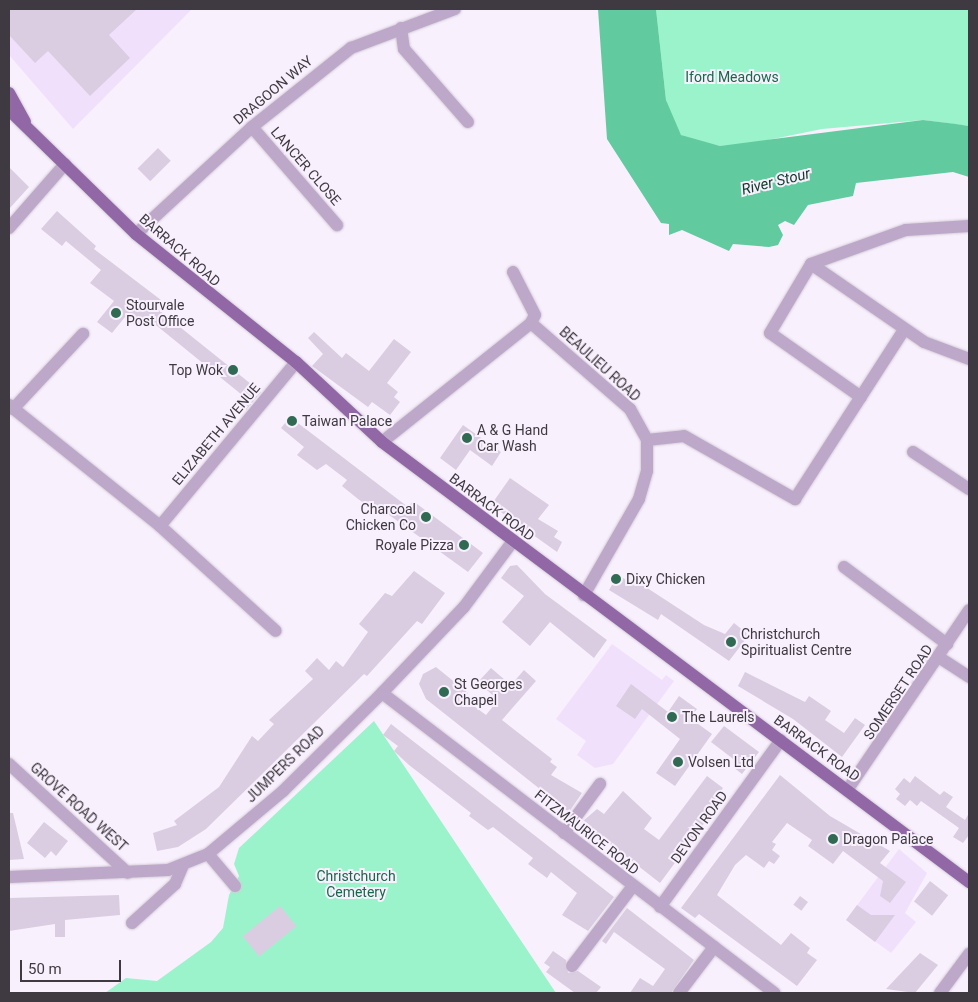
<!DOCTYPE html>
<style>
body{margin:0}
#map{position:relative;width:978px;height:1002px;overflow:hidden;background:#f8f0fc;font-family:Roboto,sans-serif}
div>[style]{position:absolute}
.built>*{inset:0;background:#f1e0fb}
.green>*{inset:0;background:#9bf3cb}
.water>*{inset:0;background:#61cb9f}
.building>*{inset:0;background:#dacde1;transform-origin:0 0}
.roads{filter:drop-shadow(0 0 1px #d3ccd7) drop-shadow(0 0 1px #d3ccd7)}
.minor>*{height:12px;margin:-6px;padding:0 6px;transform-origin:6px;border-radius:6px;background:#bea8ca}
.primary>*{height:12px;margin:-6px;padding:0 6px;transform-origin:6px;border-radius:6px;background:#9168a5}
.dots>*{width:14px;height:14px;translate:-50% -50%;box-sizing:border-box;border:2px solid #f8f0fc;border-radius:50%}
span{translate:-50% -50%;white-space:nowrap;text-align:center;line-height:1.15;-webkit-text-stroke:4px #f8f0fc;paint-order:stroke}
.park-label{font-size:14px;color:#17674a}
.street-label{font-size:14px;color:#3f3a42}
.poi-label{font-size:14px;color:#3f3a42}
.left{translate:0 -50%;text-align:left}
.right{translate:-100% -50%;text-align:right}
.water-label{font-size:15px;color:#0e3d2b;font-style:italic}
.frame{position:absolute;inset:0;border:10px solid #3f3a42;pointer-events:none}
.scale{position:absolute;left:20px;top:960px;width:101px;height:22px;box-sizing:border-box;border:2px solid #3f3a42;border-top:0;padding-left:6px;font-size:15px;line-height:18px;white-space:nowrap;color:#3f3a42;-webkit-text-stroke:4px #f8f0fc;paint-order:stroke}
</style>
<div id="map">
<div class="built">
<div style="clip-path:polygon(9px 9px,192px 9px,73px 129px,9px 55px)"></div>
<div style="clip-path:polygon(612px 644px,662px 680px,666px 675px,674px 681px,613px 764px,595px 768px,577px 755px,586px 741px,556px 719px)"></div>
<div style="clip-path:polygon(899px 849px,927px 873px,905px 913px,916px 922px,891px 953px,846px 920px)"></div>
</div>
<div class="green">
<div style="clip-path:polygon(656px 9px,969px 9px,969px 126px,923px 120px,822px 129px,744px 145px,720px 146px,695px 141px,681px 135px,673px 123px,666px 100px)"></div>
<div style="clip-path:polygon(374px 721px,556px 993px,105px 993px,126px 978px,157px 981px,211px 942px,223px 928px,229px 895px,239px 876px,234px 864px,239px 848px)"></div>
</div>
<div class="water">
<div style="clip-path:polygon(598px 9px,656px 9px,666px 100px,681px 135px,720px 146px,923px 120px,956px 124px,969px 126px,969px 177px,953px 172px,856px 183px,853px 196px,808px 205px,794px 225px,785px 221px,778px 225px,783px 235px,778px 245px,769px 247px,733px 244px,729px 251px,682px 230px,669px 235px,669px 224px,661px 223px,607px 139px)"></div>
</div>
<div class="building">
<div style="clip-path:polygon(9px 9px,137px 9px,109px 35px,130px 58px,90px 96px,48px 51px,35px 63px,9px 35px)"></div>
<div style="left:158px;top:148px;width:18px;height:29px;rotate:45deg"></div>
<div style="clip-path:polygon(9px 167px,29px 187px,9px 209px)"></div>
<div style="clip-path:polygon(57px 211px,96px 246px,94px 249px,161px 300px,155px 307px,261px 392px,246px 410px,241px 405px,247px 399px,146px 317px,138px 327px,125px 317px,112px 333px,97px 322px,114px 301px,90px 283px,101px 270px,66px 241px,62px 246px,41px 229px)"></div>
<div style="clip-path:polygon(314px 332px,342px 358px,346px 353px,369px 371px,394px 339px,411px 352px,387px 383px,398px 392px,394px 397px,400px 402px,390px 415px,372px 402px,368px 407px,312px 366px,323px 354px,308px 338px)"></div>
<div style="clip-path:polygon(290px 417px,408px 507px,413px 501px,483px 553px,468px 572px,374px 504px,371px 508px,358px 499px,342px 486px,347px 480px,326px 464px,317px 470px,297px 455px,304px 447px,281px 428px)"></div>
<div style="clip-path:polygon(463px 425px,501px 452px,492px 466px,470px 450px,456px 470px,440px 458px)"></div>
<div style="clip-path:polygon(510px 478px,549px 505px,538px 519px,558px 531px,554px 537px,562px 542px,557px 552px,491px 505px)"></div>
<div style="clip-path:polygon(517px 565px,545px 594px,607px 640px,594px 658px,550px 622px,530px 646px,502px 622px,524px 596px,501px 578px,510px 566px)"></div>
<div style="clip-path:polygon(414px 571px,445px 593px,422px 624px,417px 621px,367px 676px,364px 674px,206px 829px,178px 847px,157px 851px,153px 833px,177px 825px,174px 821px,219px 787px,252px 736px,258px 741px,274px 724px,269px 720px,313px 679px,305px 671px,317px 658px,329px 670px,336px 661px,343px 667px,368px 632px,359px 624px,385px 593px,392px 596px)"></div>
<div style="clip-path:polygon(618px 575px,636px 586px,638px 582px,704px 625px,725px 634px,734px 623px,749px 635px,729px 661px,661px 614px,658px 620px,609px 590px)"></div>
<div style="clip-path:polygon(436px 667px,468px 693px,463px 698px,486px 715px,498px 700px,478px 682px,491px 668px,511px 685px,524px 670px,536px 681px,502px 720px,552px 759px,550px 762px,557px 767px,551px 775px,582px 793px,569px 812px,426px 699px,419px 684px,423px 674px)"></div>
<div style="clip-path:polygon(745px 672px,805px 702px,809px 696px,831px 711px,825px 720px,844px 733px,855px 718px,865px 725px,842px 757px,793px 719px,738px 686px)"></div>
<div style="clip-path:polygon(631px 684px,668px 712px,679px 696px,697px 709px,690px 718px,712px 734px,675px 786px,656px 773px,680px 739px,642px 709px,635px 719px,616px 706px)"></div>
<div style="clip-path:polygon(391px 724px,614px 897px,588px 931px,562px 915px,577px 893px,551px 872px,547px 878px,528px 864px,533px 858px,493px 827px,488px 830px,469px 816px,471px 813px,409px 765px,394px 751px,398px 746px,383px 735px)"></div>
<div style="clip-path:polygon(724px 726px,759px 752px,742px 774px,733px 767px,737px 763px,732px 758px,711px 742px)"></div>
<div style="clip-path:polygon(780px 775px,830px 816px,890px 851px,880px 863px,906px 882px,890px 903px,880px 896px,883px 881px,843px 851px,833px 864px,808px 846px,812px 840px,787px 823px,772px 842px,776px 844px,772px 850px,780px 856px,774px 864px,769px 861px,764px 868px,746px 855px,735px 865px,717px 895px,781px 945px,791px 933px,810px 948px,807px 953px,817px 960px,797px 986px,699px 914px,695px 918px,681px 908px)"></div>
<div style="clip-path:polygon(707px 776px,723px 788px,703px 815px,708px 818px,660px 883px,582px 822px,597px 809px,604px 814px,623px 791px,652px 818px,644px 829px,659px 840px)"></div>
<div style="clip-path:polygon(915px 776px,940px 795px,944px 791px,953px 797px,946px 807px,965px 820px,969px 813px,969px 835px,963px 843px,953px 837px,959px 828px,921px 801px,917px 806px,910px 800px,905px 806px,896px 799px,900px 794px,895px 789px,904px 778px,910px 783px)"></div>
<div style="clip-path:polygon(9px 813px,13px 813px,24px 859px,9px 860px)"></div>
<div style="clip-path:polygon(44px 822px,68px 841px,56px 856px,51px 851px,45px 858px,27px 843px)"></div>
<div style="left:930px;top:881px;width:23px;height:26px;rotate:38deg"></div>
<div style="clip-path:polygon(119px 895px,120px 915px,65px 920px,65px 937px,55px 937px,55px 924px,9px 931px,9px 898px)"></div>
<div style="left:800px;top:896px;width:10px;height:11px;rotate:37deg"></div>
<div style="clip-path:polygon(857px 905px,871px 915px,895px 915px,875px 942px,846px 920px)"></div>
<div style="left:280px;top:906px;width:26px;height:48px;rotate:51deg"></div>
<div style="clip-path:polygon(627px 908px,694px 960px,671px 993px,630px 993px,640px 978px,653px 986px,665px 969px,614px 932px,606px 944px,602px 941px)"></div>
<div style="clip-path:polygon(553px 951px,566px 960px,568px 973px,578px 971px,601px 987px,596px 993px,575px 993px,546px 972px,550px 967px,544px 963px)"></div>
<div style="clip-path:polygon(920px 953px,938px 965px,915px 993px,886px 989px)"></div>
</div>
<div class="roads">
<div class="minor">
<div style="left:401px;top:28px;width:21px;rotate:82deg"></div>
<div style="left:404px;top:49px;width:97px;rotate:48.8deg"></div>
<div style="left:252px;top:127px;width:130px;rotate:49.1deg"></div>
<div style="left:9px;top:228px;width:85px;rotate:-48.8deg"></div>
<div style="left:136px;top:234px;width:158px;rotate:-42.7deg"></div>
<div style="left:252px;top:127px;width:127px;rotate:-38.6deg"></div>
<div style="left:351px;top:48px;width:111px;rotate:-20.6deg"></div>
<div style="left:811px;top:264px;width:137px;rotate:34.6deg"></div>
<div style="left:924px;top:342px;width:48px;rotate:20.7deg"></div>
<div style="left:513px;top:272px;width:48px;rotate:62.9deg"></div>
<div style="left:535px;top:315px;width:9px;rotate:117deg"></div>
<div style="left:531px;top:323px;width:131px;rotate:41deg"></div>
<div style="left:630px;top:409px;width:35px;rotate:61deg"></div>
<div style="left:647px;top:440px;width:31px;rotate:90deg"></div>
<div style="left:647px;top:471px;width:29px;rotate:106deg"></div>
<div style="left:639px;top:499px;width:111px;rotate:119.8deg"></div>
<div style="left:861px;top:397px;width:111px;rotate:-144.9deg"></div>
<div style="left:770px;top:333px;width:80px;rotate:-59.3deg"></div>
<div style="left:811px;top:264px;width:101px;rotate:-19.7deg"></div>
<div style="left:906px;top:230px;width:63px;rotate:-3.6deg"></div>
<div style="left:9px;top:405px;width:193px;rotate:38.7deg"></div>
<div style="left:160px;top:526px;width:156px;rotate:42.2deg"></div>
<div style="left:13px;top:409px;width:103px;rotate:-47deg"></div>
<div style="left:647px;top:440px;width:37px;rotate:-6deg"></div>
<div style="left:684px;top:436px;width:128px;rotate:29.6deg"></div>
<div style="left:795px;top:499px;width:201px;rotate:-57.2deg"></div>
<div style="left:382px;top:442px;width:191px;rotate:-38.6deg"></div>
<div style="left:913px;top:452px;width:67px;rotate:33.5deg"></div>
<div style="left:160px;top:526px;width:213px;rotate:-50.3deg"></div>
<div style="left:844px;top:567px;width:129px;rotate:36.8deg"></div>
<div style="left:940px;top:658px;width:35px;rotate:33deg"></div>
<div style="left:382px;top:693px;width:494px;rotate:37.4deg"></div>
<div style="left:9px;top:764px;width:161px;rotate:42.5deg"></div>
<div style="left:848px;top:789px;width:216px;rotate:-55.9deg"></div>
<div style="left:564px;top:833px;width:61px;rotate:-53.7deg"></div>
<div style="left:208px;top:854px;width:42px;rotate:49.8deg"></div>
<div style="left:9px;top:877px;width:159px;rotate:-2.5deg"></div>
<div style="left:168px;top:870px;width:43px;rotate:-21.8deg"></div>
<div style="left:208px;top:854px;width:98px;rotate:-40deg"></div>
<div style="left:283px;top:791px;width:139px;rotate:-44.7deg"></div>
<div style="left:382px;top:693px;width:119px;rotate:-46.4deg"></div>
<div style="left:464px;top:607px;width:82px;rotate:-53.4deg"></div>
<div style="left:660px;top:907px;width:206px;rotate:-54.1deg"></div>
<div style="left:132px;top:923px;width:58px;rotate:-42.2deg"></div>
<div style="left:175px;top:884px;width:21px;rotate:-67deg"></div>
<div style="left:572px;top:966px;width:101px;rotate:-52.7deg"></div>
<div style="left:679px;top:993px;width:58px;rotate:-52.7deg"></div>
<div style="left:940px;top:993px;width:49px;rotate:-53.4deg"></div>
</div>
<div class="primary">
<div style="left:9px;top:93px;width:33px;rotate:61deg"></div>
<div style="left:9px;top:110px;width:177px;rotate:44.3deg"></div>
<div style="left:136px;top:234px;width:205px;rotate:38.7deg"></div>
<div style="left:296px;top:362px;width:117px;rotate:42.9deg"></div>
<div style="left:382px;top:442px;width:734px;rotate:36.85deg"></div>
</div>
</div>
<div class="dots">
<div style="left:116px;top:313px;background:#316a52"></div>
<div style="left:233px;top:370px;background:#316a52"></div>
<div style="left:292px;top:421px;background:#316a52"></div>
<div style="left:467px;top:438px;background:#316a52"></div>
<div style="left:426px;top:517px;background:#316a52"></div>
<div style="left:464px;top:545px;background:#316a52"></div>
<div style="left:616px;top:579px;background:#316a52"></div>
<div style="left:731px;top:642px;background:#316a52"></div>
<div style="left:444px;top:692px;background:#316a52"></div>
<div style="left:672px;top:717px;background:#316a52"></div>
<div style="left:678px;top:762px;background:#316a52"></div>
<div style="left:833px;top:839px;background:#316a52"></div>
</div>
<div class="park-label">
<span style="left:732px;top:77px">Iford Meadows</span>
<span style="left:356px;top:884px">Christchurch<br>Cemetery</span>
</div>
<div class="street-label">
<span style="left:273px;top:90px;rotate:-40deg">DRAGOON WAY</span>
<span style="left:306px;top:166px;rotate:49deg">LANCER CLOSE</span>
<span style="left:180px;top:250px;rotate:41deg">BARRACK ROAD</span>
<span style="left:600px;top:364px;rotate:42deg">BEAULIEU ROAD</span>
<span style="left:216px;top:434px;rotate:-50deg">ELIZABETH AVENUE</span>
<span style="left:492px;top:507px;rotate:37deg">BARRACK ROAD</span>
<span style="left:898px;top:692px;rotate:-56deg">SOMERSET ROAD</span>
<span style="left:817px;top:748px;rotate:36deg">BARRACK ROAD</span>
<span style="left:285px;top:764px;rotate:-44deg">JUMPERS ROAD</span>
<span style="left:79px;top:807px;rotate:42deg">GROVE ROAD WEST</span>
<span style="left:699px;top:827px;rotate:-54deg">DEVON ROAD</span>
<span style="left:587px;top:832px;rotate:38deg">FITZMAURICE ROAD</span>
</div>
<div class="poi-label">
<span class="left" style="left:126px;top:313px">Stourvale<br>Post Office</span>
<span class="right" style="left:223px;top:370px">Top Wok</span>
<span class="left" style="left:302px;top:421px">Taiwan Palace</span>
<span class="left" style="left:477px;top:438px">A &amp; G Hand<br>Car Wash</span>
<span class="right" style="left:416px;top:517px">Charcoal<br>Chicken Co</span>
<span class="right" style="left:454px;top:545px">Royale Pizza</span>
<span class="left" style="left:626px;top:579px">Dixy Chicken</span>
<span class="left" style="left:741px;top:642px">Christchurch<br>Spiritualist Centre</span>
<span class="left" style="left:454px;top:692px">St Georges<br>Chapel</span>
<span class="left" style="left:682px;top:717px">The Laurels</span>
<span class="left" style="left:688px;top:762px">Volsen Ltd</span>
<span class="left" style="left:843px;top:839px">Dragon Palace</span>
</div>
<div class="water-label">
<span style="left:776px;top:182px;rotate:-14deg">River Stour</span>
</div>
<div class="frame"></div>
<div class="scale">50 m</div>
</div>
